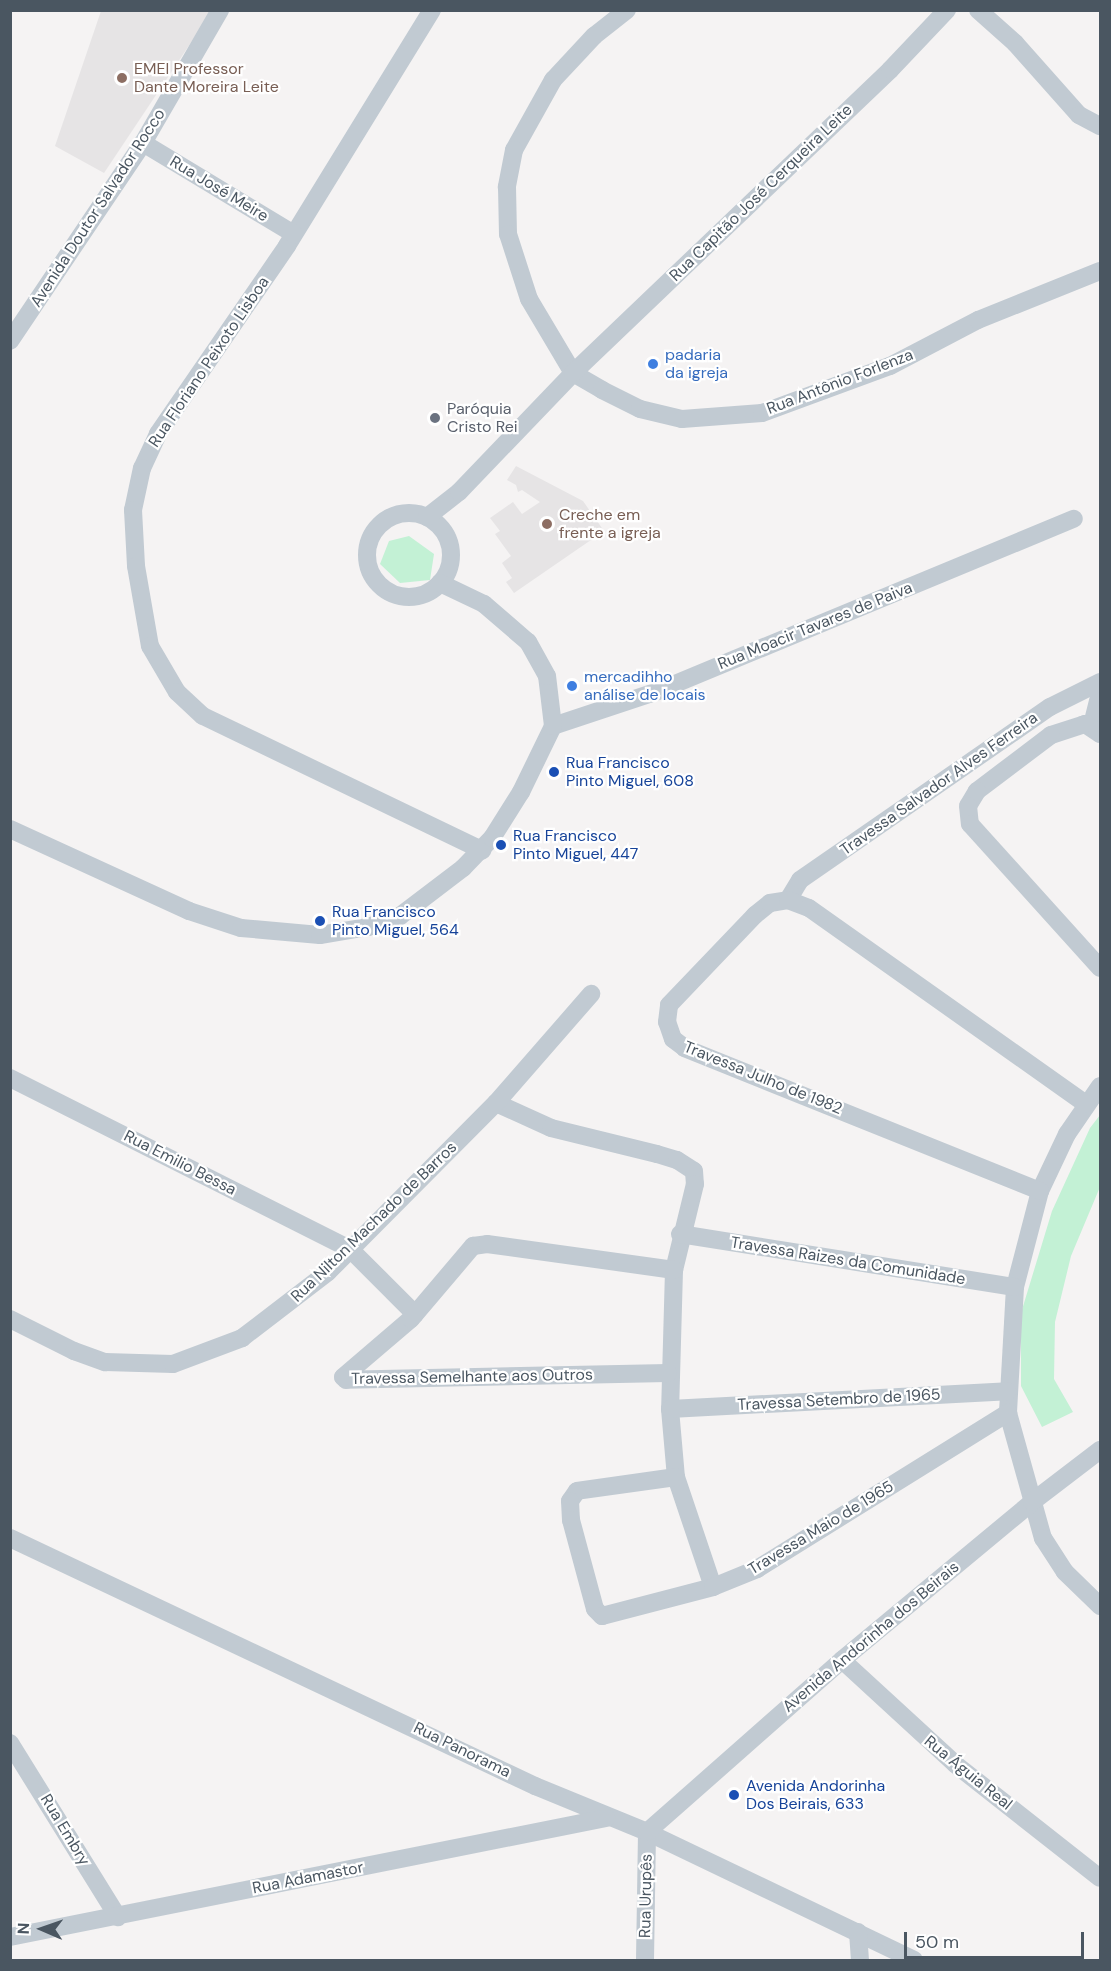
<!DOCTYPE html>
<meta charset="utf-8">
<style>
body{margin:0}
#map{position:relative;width:1111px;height:1971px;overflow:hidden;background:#f5f3f3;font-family:"DM Sans",sans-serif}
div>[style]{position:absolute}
.education>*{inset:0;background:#e6e4e5}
.green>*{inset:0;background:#c3f1d5}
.minor>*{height:18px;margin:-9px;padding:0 9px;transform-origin:9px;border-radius:9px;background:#c1cad2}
.minor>.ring{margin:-9px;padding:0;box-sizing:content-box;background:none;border:18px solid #c1cad2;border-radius:50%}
.dots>*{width:16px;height:16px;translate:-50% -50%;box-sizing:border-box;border:3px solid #fff;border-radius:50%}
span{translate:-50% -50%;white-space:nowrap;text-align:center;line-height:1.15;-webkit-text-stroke:4.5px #fff;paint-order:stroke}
.education-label{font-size:16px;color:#785e54}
.left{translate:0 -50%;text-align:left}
.street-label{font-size:16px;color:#4a5661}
.shop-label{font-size:16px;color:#366cbe}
.worship-label{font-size:16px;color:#5b616d}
.transit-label{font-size:16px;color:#164399}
.frame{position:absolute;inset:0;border:12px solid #4a5661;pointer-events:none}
.north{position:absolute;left:12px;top:1899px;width:60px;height:60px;-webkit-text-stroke:4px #fff;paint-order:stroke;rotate:272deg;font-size:16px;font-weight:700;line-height:24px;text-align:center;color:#4a5661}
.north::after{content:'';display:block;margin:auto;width:21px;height:27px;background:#4a5661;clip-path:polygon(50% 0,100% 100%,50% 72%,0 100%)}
.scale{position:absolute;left:904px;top:1932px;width:180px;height:27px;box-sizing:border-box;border:3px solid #4a5661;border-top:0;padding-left:8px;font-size:18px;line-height:21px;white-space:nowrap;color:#4a5661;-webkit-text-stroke:4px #fff;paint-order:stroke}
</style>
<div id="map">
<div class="education">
<div style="clip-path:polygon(101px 11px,212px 11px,104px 173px,55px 146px)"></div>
<div style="clip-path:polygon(516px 466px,583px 501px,604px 531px,514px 593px,506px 582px,512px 578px,502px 563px,511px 556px,495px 534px,500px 531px,490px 518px,513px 502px,522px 514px,540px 502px,522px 490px,518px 492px,516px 485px,507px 480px)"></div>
</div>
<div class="green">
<div style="clip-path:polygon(409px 536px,434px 554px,430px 580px,400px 583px,380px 564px,389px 541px)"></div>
<div style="clip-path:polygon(1100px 1115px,1100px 1187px,1071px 1256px,1055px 1322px,1054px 1379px,1073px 1412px,1042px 1427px,1021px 1386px,1021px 1313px,1052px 1211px,1090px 1128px)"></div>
</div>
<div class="minor">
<div style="left:432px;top:10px;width:277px;rotate:121.6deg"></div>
<div style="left:287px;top:246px;width:228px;rotate:124.5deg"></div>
<div style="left:158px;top:434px;width:38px;rotate:115deg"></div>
<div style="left:142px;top:468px;width:43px;rotate:102.1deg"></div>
<div style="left:133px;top:510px;width:56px;rotate:86.9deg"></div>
<div style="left:136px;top:566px;width:81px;rotate:80.1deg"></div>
<div style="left:150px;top:646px;width:53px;rotate:59.6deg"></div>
<div style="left:177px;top:692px;width:35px;rotate:43deg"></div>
<div style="left:203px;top:716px;width:310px;rotate:25.7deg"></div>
<div style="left:627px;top:10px;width:42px;rotate:141.8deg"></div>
<div style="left:594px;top:36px;width:60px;rotate:133deg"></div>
<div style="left:553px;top:80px;width:80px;rotate:119.1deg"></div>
<div style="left:514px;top:150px;width:38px;rotate:101deg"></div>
<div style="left:507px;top:187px;width:47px;rotate:88.8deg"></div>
<div style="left:508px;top:234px;width:68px;rotate:72.1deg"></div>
<div style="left:529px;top:299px;width:86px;rotate:59.3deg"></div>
<div style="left:573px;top:373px;width:34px;rotate:30deg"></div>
<div style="left:602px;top:390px;width:42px;rotate:26.6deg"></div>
<div style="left:640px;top:409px;width:43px;rotate:13.4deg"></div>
<div style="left:682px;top:419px;width:80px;rotate:-4.3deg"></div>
<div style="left:762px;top:413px;width:136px;rotate:-20.2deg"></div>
<div style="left:890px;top:366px;width:99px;rotate:-27.6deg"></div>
<div style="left:978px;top:320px;width:131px;rotate:-21.9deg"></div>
<div style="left:978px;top:10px;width:50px;rotate:41.7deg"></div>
<div style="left:1015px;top:43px;width:96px;rotate:48.4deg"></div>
<div style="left:1079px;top:115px;width:24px;rotate:28deg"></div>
<div style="left:143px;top:143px;width:176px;rotate:31.1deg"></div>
<div style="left:10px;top:341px;width:239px;rotate:-56.1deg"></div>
<div style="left:143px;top:143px;width:154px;rotate:-59.9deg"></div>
<div class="ring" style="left:367px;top:513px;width:66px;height:66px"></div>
<div style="left:427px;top:517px;width:41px;rotate:-38deg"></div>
<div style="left:459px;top:492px;width:165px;rotate:-46.2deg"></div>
<div style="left:573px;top:373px;width:439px;rotate:-43.7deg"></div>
<div style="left:890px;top:70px;width:83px;rotate:-46.5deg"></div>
<div style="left:1092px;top:725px;width:32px;rotate:-76deg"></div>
<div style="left:553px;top:726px;width:111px;rotate:-18.4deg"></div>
<div style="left:658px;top:691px;width:450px;rotate:-22.5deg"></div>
<div style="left:1100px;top:734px;width:18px;rotate:-146deg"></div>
<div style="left:1085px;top:724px;width:36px;rotate:162deg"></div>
<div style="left:1051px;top:735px;width:93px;rotate:142.9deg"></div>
<div style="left:977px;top:791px;width:17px;rotate:121deg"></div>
<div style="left:968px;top:806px;width:18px;rotate:84deg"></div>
<div style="left:970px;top:824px;width:194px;rotate:47.9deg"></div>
<div style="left:10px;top:829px;width:197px;rotate:24.6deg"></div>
<div style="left:189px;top:911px;width:55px;rotate:18.1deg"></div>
<div style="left:241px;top:928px;width:79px;rotate:5.1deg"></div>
<div style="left:320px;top:935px;width:49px;rotate:-9.5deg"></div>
<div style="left:368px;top:927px;width:34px;rotate:-19deg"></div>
<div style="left:400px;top:916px;width:79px;rotate:-37.3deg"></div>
<div style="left:463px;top:868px;width:42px;rotate:-46deg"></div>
<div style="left:492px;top:838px;width:54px;rotate:-57.8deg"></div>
<div style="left:521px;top:792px;width:73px;rotate:-64.1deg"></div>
<div style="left:553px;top:726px;width:50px;rotate:-96.8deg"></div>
<div style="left:547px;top:676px;width:39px;rotate:-119deg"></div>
<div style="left:528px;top:642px;width:58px;rotate:-139.2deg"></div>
<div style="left:484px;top:604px;width:49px;rotate:-154.5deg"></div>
<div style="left:788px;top:900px;width:23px;rotate:-59deg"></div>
<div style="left:800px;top:880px;width:304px;rotate:-34.7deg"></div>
<div style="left:1050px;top:707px;width:56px;rotate:-26.6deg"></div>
<div style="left:10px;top:1078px;width:381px;rotate:26.7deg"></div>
<div style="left:350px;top:1249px;width:92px;rotate:45deg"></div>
<div style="left:1100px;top:1086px;width:58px;rotate:124.5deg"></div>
<div style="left:1067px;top:1134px;width:63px;rotate:115.3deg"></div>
<div style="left:1040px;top:1191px;width:99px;rotate:104.6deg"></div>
<div style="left:1015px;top:1287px;width:126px;rotate:93.2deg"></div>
<div style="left:1008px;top:1413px;width:130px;rotate:74.4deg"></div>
<div style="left:1043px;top:1538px;width:40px;rotate:57.1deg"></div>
<div style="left:1065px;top:1572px;width:49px;rotate:44.2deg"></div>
<div style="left:496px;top:1103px;width:60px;rotate:24.4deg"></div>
<div style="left:551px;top:1128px;width:109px;rotate:13.8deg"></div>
<div style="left:657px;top:1154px;width:21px;rotate:17deg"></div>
<div style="left:677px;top:1160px;width:20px;rotate:33deg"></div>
<div style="left:694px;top:1171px;width:13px;rotate:86deg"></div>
<div style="left:695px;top:1184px;width:89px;rotate:103.7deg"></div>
<div style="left:674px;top:1270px;width:139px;rotate:91.6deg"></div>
<div style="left:670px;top:1409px;width:68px;rotate:85deg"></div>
<div style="left:676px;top:1477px;width:116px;rotate:71.4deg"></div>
<div style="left:1040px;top:1191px;width:383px;rotate:-158.1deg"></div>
<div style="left:685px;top:1048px;width:15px;rotate:-143deg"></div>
<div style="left:673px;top:1039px;width:18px;rotate:-109deg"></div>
<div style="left:667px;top:1022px;width:17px;rotate:-83deg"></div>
<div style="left:669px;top:1005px;width:124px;rotate:-46.3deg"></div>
<div style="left:755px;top:915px;width:19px;rotate:-39deg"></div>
<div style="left:770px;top:903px;width:18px;rotate:-9deg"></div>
<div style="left:788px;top:900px;width:22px;rotate:21deg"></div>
<div style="left:809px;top:908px;width:339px;rotate:35.3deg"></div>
<div style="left:680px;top:1234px;width:339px;rotate:9deg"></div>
<div style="left:10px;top:1319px;width:72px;rotate:26.6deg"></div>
<div style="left:74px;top:1351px;width:33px;rotate:20deg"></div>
<div style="left:105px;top:1362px;width:68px;rotate:1.7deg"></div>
<div style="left:173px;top:1364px;width:74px;rotate:-20.6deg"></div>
<div style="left:242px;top:1338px;width:108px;rotate:-37.5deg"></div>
<div style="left:328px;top:1272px;width:238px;rotate:-45.2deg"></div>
<div style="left:496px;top:1103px;width:145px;rotate:-48.9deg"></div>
<div style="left:668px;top:1373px;width:322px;rotate:178.8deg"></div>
<div style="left:346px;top:1380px;width:4px;rotate:-135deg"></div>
<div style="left:343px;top:1377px;width:89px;rotate:-40.5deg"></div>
<div style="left:411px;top:1319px;width:96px;rotate:-49.7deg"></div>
<div style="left:473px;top:1246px;width:14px;rotate:-8deg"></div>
<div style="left:487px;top:1244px;width:189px;rotate:7.9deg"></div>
<div style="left:670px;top:1409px;width:338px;rotate:-3deg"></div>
<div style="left:676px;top:1477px;width:100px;rotate:172deg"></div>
<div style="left:577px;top:1491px;width:12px;rotate:125deg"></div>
<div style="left:570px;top:1501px;width:19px;rotate:87deg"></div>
<div style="left:571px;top:1520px;width:92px;rotate:74.9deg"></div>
<div style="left:595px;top:1609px;width:10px;rotate:45deg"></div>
<div style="left:602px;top:1616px;width:115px;rotate:-14.6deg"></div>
<div style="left:713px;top:1587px;width:48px;rotate:-22.2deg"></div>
<div style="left:757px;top:1569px;width:296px;rotate:-31.9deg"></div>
<div style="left:10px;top:1538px;width:581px;rotate:25.29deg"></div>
<div style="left:535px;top:1786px;width:121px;rotate:22.3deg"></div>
<div style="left:647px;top:1832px;width:296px;rotate:25.6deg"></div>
<div style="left:842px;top:1660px;width:154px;rotate:42.6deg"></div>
<div style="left:955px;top:1764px;width:184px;rotate:38.2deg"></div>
<div style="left:10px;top:1743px;width:205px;rotate:58.2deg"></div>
<div style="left:858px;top:1932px;width:28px;rotate:86deg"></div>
<div style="left:10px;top:1937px;width:608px;rotate:-11.29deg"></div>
<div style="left:645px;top:1960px;width:128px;rotate:-89.1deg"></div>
<div style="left:647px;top:1832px;width:260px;rotate:-41.4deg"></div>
<div style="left:842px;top:1660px;width:247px;rotate:-39.7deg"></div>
<div style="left:1032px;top:1502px;width:86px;rotate:-37.4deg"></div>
</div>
<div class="dots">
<div style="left:122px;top:78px;background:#8d6e63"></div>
<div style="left:653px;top:364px;background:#3f7fe0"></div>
<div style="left:435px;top:418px;background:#6b7280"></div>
<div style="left:547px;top:524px;background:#8d6e63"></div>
<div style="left:572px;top:686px;background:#3f7fe0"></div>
<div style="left:554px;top:772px;background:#1a4fb4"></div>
<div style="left:501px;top:845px;background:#1a4fb4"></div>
<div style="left:320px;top:921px;background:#1a4fb4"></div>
<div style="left:734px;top:1795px;background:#1a4fb4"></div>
</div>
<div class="education-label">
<span class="left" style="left:134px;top:78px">EMEI Professor<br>Dante Moreira Leite</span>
<span class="left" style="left:559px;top:524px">Creche em<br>frente a igreja</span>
</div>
<div class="street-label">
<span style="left:219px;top:189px;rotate:31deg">Rua José Meire</span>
<span style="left:761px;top:193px;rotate:-44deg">Rua Capitão José Cerqueira Leite</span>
<span style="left:98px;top:208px;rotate:-57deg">Avenida Doutor Salvador Rocco</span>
<span style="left:209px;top:362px;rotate:-56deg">Rua Floriano Peixoto Lisboa</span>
<span style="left:840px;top:382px;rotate:-21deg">Rua Antônio Forlenza</span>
<span style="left:815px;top:626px;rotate:-22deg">Rua Moacir Tavares de Paiva</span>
<span style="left:939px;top:784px;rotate:-35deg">Travessa Salvador Alves Ferreira</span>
<span style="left:763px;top:1078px;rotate:22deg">Travessa Julho de 1982</span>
<span style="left:180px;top:1163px;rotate:27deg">Rua Emilio Bessa</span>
<span style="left:374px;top:1222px;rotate:-44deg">Rua Nilton Machado de Barros</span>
<span style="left:848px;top:1261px;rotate:9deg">Travessa Raizes da Comunidade</span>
<span style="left:472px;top:1377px;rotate:-1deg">Travessa Semelhante aos Outros</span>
<span style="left:839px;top:1400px;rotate:-3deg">Travessa Setembro de 1965</span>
<span style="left:821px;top:1528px;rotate:-31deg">Travessa Maio de 1965</span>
<span style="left:871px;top:1637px;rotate:-40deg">Avenida Andorinha dos Beirais</span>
<span style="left:462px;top:1750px;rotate:26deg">Rua Panorama</span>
<span style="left:968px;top:1773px;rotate:39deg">Rua Águia Real</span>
<span style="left:65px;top:1830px;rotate:59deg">Rua Embry</span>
<span style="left:308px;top:1878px;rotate:-11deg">Rua Adamastor</span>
<span style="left:646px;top:1896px;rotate:-89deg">Rua Urupês</span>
</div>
<div class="shop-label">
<span class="left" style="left:665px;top:364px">padaria<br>da igreja</span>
<span class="left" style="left:584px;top:686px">mercadihho<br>análise de locais</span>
</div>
<div class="worship-label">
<span class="left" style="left:447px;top:418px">Paróquia<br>Cristo Rei</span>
</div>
<div class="transit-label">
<span class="left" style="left:566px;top:772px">Rua Francisco<br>Pinto Miguel, 608</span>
<span class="left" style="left:513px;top:845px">Rua Francisco<br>Pinto Miguel, 447</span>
<span class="left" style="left:332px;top:921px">Rua Francisco<br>Pinto Miguel, 564</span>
<span class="left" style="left:746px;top:1795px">Avenida Andorinha<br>Dos Beirais, 633</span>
</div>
<div class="frame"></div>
<div class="north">N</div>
<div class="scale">50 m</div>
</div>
